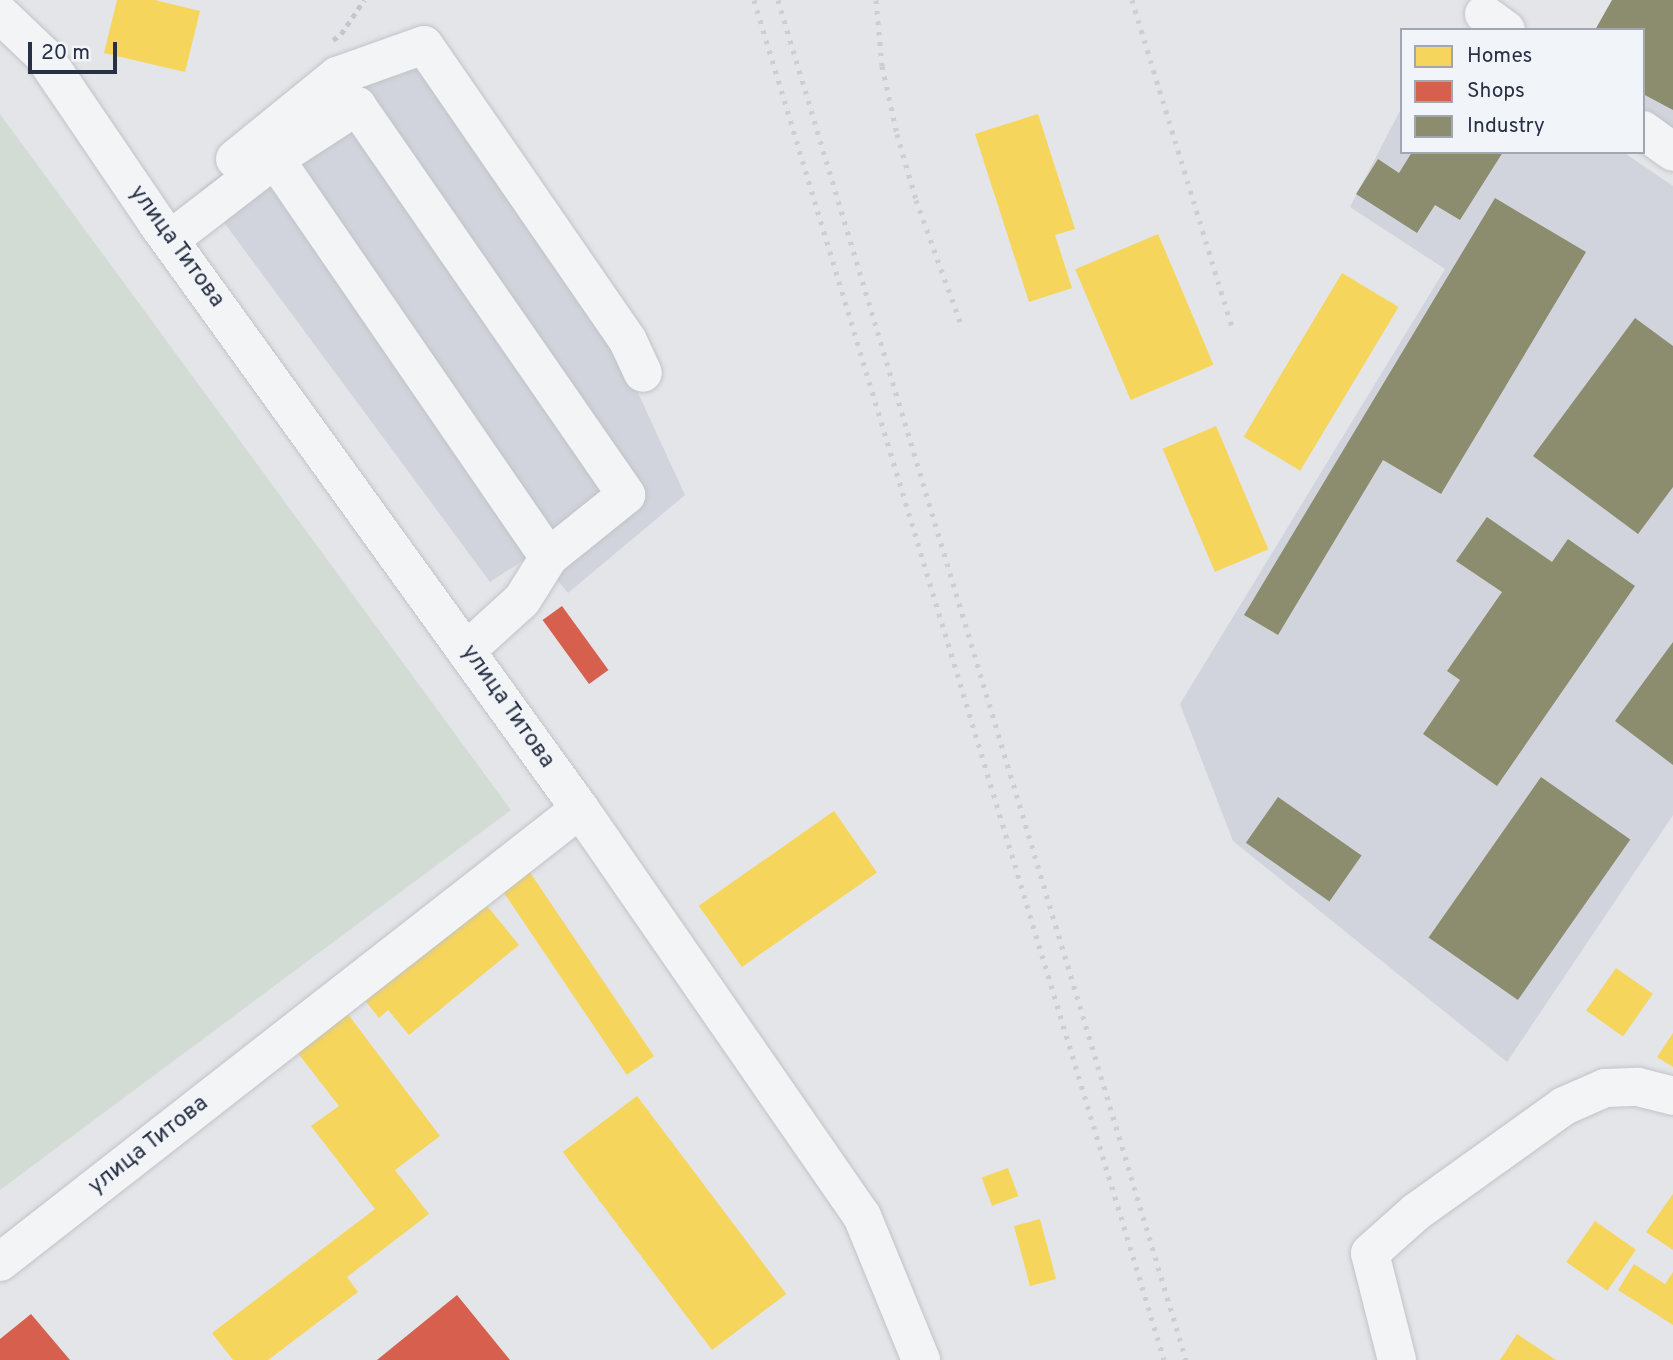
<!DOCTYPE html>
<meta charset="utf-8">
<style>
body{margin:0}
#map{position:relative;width:1673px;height:1360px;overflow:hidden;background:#e3e5e9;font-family:Overpass,sans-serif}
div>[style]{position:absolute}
.built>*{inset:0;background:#d1d4dc}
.green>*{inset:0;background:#d2dcd4}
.homes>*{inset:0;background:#f6d55c;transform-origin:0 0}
.shops>*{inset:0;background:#d6604d;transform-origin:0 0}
.industry>*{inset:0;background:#8c8c6e;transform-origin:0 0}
.path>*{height:4.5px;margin-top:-2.25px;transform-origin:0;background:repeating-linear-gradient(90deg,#c4c6cb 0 5px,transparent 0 10px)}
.roads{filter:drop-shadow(0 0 2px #c1c3c7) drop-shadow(0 0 2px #c1c3c7)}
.minor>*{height:38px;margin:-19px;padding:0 19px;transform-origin:19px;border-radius:19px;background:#f3f4f6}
.rail>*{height:5px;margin-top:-2.5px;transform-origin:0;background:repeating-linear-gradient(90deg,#ccced1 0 3.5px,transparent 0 10.5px)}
span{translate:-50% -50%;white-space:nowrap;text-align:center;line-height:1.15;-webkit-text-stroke:7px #f1f4f8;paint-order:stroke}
.street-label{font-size:23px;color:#283044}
.legend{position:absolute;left:1400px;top:28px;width:245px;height:126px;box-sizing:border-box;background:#f1f4f8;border:2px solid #a1a6b0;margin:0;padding:9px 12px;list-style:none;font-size:21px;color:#283044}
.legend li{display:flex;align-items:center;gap:14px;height:35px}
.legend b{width:35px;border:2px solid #a1a6b0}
.scale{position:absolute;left:28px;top:42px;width:89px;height:32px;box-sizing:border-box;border:4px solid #283044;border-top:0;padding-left:9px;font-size:21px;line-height:24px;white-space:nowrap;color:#283044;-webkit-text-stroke:5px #f1f4f8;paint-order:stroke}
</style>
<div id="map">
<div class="built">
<div style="clip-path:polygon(1673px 26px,1673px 131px,1643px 111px,1643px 52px)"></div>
<div style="clip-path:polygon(425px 52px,598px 306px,685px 495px,568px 593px,535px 553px,490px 582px,200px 190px,350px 77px)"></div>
<div style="clip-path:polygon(1402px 107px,1402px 152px,1623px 152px,1673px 186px,1673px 815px,1507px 1062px,1233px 841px,1180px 704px,1445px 269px,1350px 207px)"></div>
</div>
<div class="green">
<div style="clip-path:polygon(0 114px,511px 810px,0 1190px)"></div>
</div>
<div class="homes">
<div style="clip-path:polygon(117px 0,155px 0,200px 11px,185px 72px,104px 53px)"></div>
<div style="clip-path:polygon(1038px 114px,1075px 229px,1055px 235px,1072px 288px,1029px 302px,975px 134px)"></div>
<div style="left:1158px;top:234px;width:142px;height:90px;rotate:67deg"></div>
<div style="left:1342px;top:273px;width:66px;height:191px;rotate:31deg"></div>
<div style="left:1216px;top:426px;width:134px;height:58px;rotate:67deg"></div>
<div style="left:834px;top:811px;width:75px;height:165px;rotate:55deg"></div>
<div style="left:527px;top:868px;width:227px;height:33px;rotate:56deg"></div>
<div style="clip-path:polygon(483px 901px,519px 945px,409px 1035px,388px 1010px,379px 1018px,364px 999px)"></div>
<div style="left:1616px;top:968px;width:45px;height:52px;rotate:35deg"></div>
<div style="clip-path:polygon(347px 1013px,440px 1136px,395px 1170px,429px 1214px,347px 1277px,358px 1292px,268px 1360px,233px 1360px,212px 1333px,375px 1209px,311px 1126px,339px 1106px,297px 1052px)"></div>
<div style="clip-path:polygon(1673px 1033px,1673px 1067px,1657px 1057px)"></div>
<div style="left:637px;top:1096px;width:248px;height:93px;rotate:53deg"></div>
<div style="left:1008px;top:1168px;width:30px;height:28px;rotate:70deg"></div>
<div style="clip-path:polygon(1673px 1194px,1673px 1250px,1646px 1232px)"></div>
<div style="left:1040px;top:1219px;width:62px;height:27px;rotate:75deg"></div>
<div style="left:1595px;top:1221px;width:50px;height:50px;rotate:35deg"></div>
<div style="clip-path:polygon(1634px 1264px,1665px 1284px,1673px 1272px,1673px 1325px,1618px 1290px)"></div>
<div style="clip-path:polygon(1517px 1334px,1556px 1360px,1500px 1360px)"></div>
</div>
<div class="shops">
<div style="left:562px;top:606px;width:79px;height:24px;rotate:54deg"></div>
<div style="clip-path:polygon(457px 1295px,510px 1360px,377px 1360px)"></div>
<div style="clip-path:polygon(31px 1314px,70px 1360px,0 1360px,0 1339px)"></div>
</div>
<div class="industry">
<div style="clip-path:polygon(1612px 0,1673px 0,1673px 110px,1643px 94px,1643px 30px,1595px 30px)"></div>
<div style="clip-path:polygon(1412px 152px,1503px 152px,1460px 220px,1435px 205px,1417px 233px,1356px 194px,1378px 159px,1399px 173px)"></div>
<div style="clip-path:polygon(1495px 198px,1586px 252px,1441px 494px,1383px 460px,1278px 635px,1244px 615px)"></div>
<div style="clip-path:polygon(1635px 318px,1673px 346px,1673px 487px,1638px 534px,1533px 456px)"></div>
<div style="clip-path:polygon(1487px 517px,1552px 562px,1568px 539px,1635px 586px,1497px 786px,1423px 734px,1460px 680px,1447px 671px,1502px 592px,1456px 561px)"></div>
<div style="clip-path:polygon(1673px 642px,1673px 765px,1615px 721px)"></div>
<div style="left:1541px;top:777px;width:109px;height:196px;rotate:35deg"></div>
<div style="left:1278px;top:797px;width:102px;height:56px;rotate:35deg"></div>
</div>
<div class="path">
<div style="left:333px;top:40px;width:10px;rotate:-37deg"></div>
<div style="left:341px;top:34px;width:41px;rotate:-55.9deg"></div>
</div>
<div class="roads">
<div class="minor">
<div style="left:0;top:14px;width:59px;rotate:43.6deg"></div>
<div style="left:43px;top:55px;width:203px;rotate:55.8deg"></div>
<div style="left:157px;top:223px;width:723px;rotate:54.18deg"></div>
<div style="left:580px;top:809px;width:736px;rotate:142.01deg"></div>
<div style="left:1484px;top:14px;width:27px;rotate:36deg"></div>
<div style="left:1643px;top:130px;width:37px;rotate:36deg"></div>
<div style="left:235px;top:159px;width:132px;rotate:-39.1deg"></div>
<div style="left:337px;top:76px;width:92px;rotate:-19.6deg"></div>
<div style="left:424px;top:45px;width:359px;rotate:55.4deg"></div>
<div style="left:628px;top:341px;width:35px;rotate:65deg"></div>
<div style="left:275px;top:159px;width:483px;rotate:55.5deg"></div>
<div style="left:171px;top:239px;width:131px;rotate:-37.6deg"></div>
<div style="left:275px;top:159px;width:98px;rotate:-32.9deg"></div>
<div style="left:357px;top:106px;width:473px;rotate:55.3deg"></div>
<div style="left:626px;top:495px;width:99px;rotate:141.2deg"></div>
<div style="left:549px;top:557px;width:51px;rotate:122.1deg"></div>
<div style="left:522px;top:600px;width:74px;rotate:137.7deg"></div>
<div style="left:580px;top:809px;width:495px;rotate:55.3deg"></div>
<div style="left:862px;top:1216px;width:156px;rotate:67.7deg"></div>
<div style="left:1397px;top:1360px;width:110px;rotate:-104.2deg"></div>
<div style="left:1370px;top:1253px;width:62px;rotate:-41.7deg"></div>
<div style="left:1416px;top:1212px;width:182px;rotate:-35.6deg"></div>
<div style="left:1564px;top:1106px;width:45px;rotate:-23.7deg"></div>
<div style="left:1605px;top:1088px;width:33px;rotate:-2deg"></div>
<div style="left:1638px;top:1087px;width:36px;rotate:14deg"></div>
</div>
</div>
<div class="rail">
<div style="left:754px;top:0;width:1420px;rotate:73.22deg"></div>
<div style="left:778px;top:0;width:1420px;rotate:73.3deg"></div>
<div style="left:876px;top:0;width:66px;rotate:84.8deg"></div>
<div style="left:882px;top:66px;width:70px;rotate:77.6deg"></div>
<div style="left:897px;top:134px;width:69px;rotate:73.9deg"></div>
<div style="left:916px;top:200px;width:135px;rotate:70.1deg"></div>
<div style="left:1132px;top:0;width:346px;rotate:73deg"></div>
</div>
<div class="street-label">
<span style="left:176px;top:247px;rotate:54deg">улица Титова</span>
<span style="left:507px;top:707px;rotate:55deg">улица Титова</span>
<span style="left:149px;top:1146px;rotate:-38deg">улица Титова</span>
</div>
<ul class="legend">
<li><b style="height:19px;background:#f6d55c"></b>Homes</li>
<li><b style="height:19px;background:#d6604d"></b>Shops</li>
<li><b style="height:19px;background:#8c8c6e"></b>Industry</li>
</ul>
<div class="scale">20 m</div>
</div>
